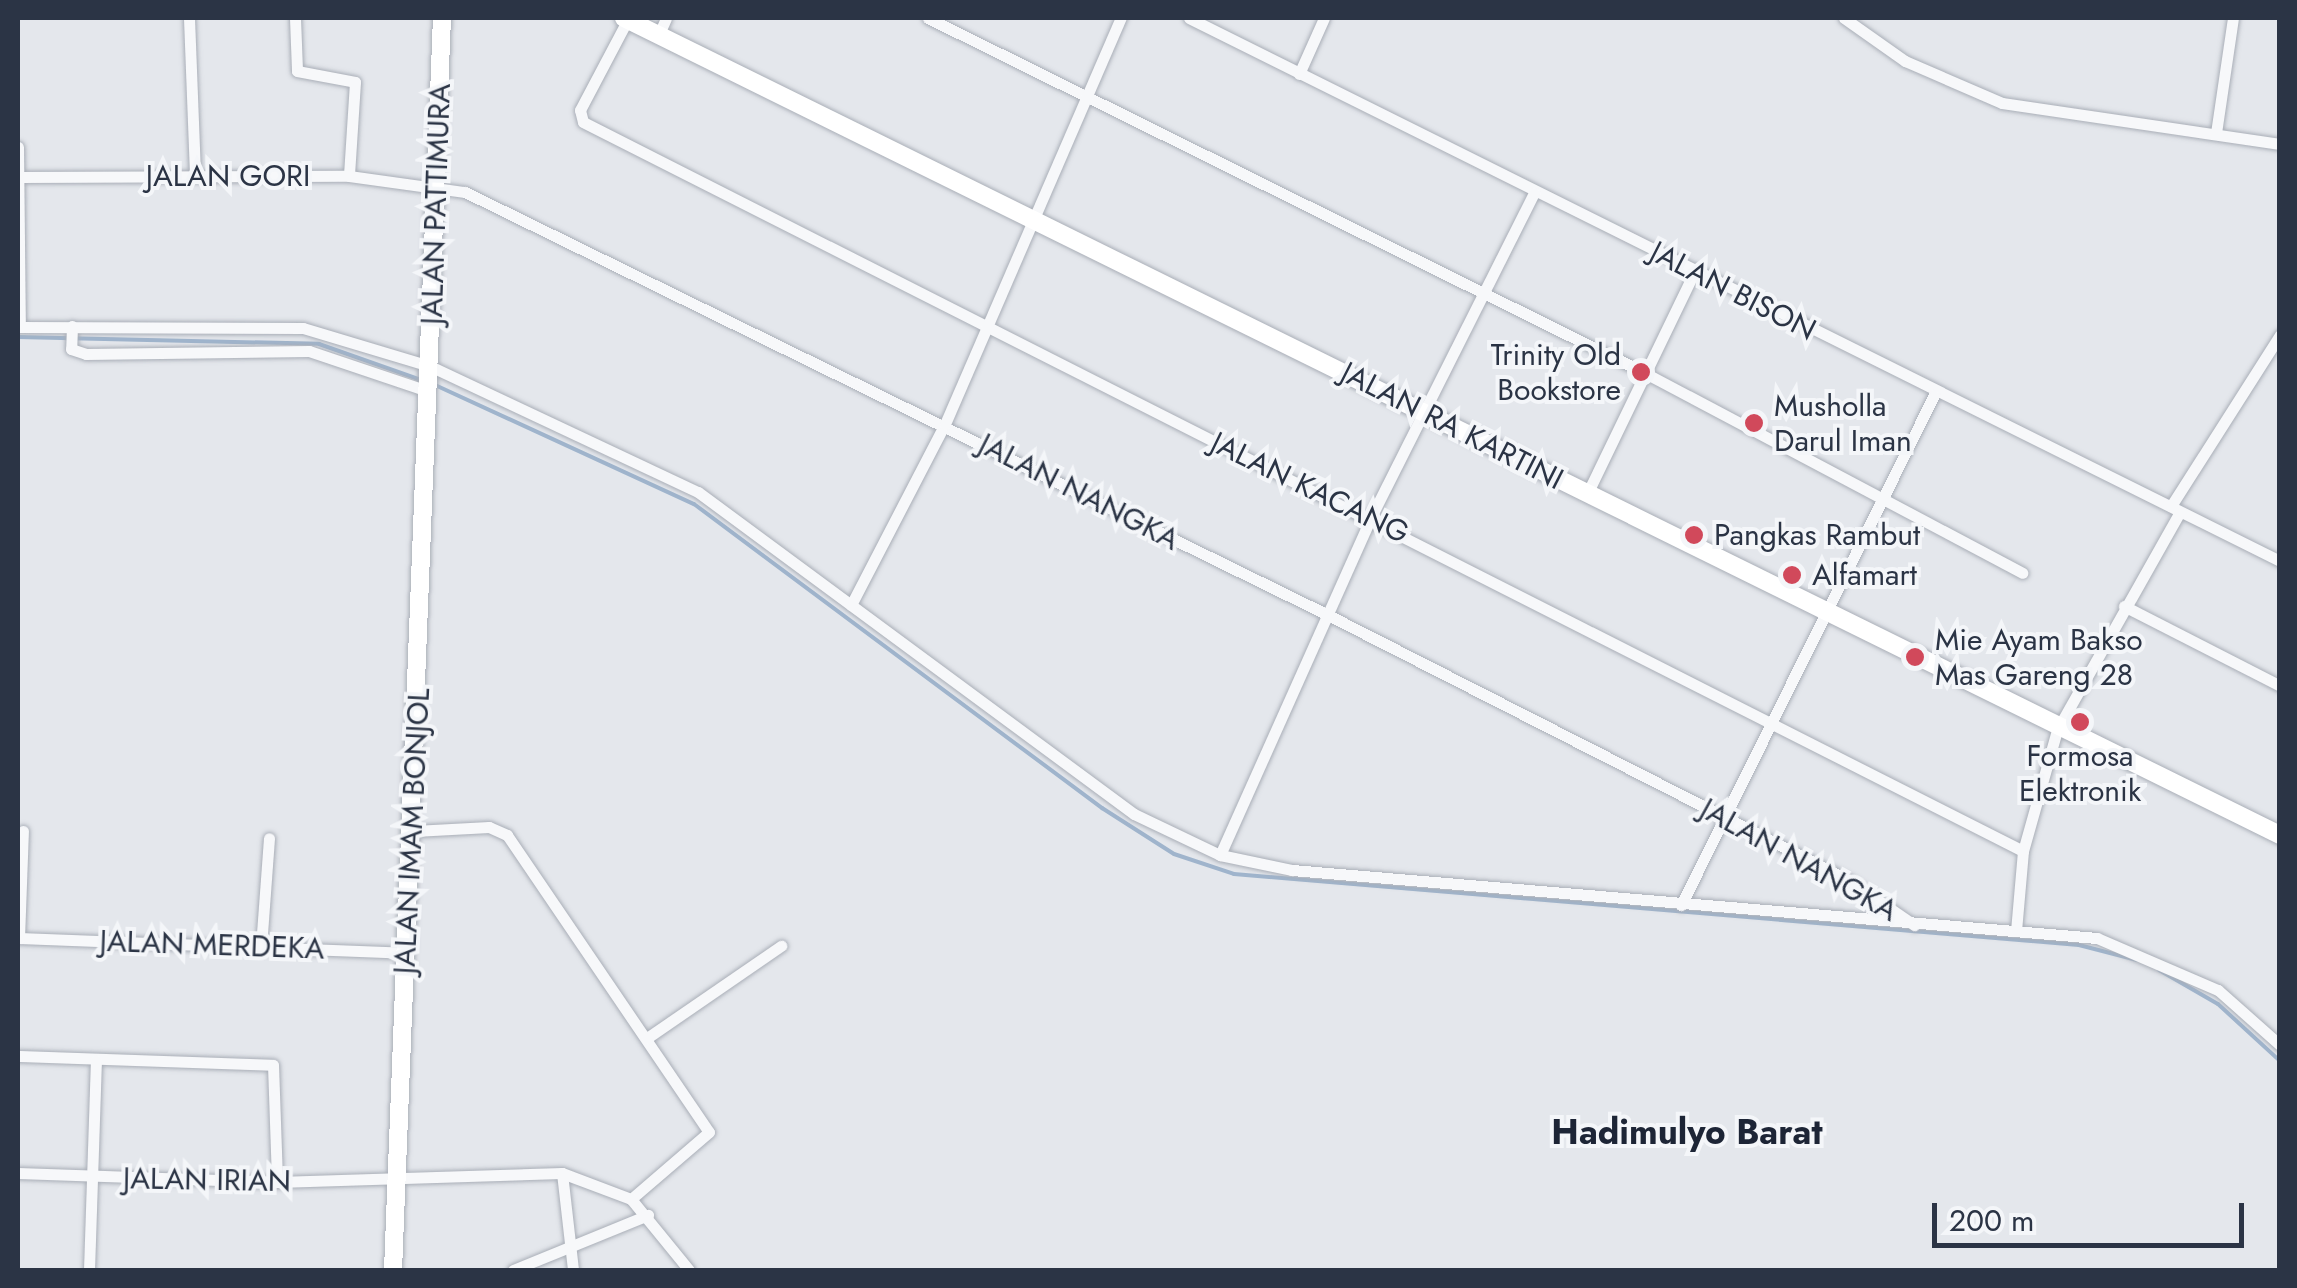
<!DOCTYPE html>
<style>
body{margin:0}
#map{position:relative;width:2297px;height:1288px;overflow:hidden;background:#e4e7ec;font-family:Jost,sans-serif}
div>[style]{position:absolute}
.stream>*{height:4px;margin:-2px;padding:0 2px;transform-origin:2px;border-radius:2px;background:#9fb4cc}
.roads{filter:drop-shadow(0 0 2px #a9aeb7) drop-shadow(0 0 2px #a9aeb7)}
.minor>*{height:11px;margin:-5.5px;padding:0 5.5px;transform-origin:5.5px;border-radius:5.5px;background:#f7f8fa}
.secondary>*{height:18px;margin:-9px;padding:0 9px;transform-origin:9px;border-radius:9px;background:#fff}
.primary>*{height:18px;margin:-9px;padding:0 9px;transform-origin:9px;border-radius:9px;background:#fff}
.dots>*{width:28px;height:28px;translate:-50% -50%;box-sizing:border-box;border:5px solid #f4f6f9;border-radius:50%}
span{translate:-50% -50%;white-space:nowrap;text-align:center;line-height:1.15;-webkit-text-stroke:8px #f4f6f9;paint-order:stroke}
.street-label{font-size:30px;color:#2b3445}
.poi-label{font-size:30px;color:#2b3445}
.right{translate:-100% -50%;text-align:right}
.left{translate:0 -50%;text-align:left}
.quarter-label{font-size:35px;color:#1d2536;font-weight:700}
.frame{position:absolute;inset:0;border:20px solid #2b3445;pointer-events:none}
.scale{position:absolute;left:1932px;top:1203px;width:312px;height:45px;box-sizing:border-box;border:5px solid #2b3445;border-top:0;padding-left:12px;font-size:30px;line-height:35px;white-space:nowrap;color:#2b3445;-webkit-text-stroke:8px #f4f6f9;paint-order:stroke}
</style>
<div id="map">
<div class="stream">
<div style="left:18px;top:337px;width:301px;rotate:1.3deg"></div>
<div style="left:319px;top:344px;width:108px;rotate:19.4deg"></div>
<div style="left:435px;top:385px;width:285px;rotate:24.7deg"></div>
<div style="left:694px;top:504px;width:509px;rotate:36.69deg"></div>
<div style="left:1102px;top:808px;width:85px;rotate:32.6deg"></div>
<div style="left:1174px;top:854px;width:63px;rotate:18.4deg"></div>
<div style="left:1234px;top:874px;width:848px;rotate:4.8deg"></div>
<div style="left:2079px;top:945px;width:60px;rotate:14.5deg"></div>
<div style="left:2159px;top:970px;width:68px;rotate:30deg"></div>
<div style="left:2218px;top:1004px;width:84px;rotate:42.6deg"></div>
</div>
<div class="roads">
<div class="minor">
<div style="left:189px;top:18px;width:158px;rotate:87.8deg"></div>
<div style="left:295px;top:18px;width:53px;rotate:87.8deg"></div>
<div style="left:297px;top:71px;width:59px;rotate:10.7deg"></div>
<div style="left:355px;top:82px;width:94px;rotate:93.7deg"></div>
<div style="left:928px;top:18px;width:800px;rotate:26.34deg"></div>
<div style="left:1645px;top:373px;width:427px;rotate:27.9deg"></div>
<div style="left:1189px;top:18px;width:1219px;rotate:26.46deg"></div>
<div style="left:1844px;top:18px;width:75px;rotate:35.2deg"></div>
<div style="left:1905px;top:61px;width:106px;rotate:23.4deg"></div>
<div style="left:2002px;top:103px;width:281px;rotate:8.4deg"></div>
<div style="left:628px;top:19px;width:103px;rotate:117.8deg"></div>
<div style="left:580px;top:110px;width:12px;rotate:76deg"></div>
<div style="left:583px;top:122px;width:1614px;rotate:26.85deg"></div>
<div style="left:659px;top:34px;width:17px;rotate:-66deg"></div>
<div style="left:1299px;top:74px;width:61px;rotate:-65.9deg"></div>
<div style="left:2216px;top:133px;width:116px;rotate:-81.6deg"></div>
<div style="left:18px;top:147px;width:180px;rotate:89.4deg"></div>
<div style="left:18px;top:177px;width:331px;rotate:-0.2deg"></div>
<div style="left:349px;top:176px;width:117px;rotate:7.9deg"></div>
<div style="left:465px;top:192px;width:961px;rotate:26.11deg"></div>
<div style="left:1328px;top:615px;width:586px;rotate:27deg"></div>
<div style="left:1850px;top:881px;width:78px;rotate:34.5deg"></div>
<div style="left:72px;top:326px;width:23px;rotate:92deg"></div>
<div style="left:71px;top:349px;width:16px;rotate:18deg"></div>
<div style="left:86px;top:354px;width:223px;rotate:-0.8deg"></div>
<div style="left:309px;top:351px;width:126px;rotate:18.6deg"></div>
<div style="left:18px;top:327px;width:285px;rotate:0.2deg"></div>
<div style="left:303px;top:328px;width:133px;rotate:16.7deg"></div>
<div style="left:430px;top:366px;width:296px;rotate:25.2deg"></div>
<div style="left:698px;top:492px;width:542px;rotate:36.45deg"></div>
<div style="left:1134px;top:814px;width:95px;rotate:25.5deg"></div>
<div style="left:1220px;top:855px;width:74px;rotate:11.8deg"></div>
<div style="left:1292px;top:870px;width:808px;rotate:4.83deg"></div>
<div style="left:2097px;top:938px;width:132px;rotate:23.3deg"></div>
<div style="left:2218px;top:990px;width:83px;rotate:41.6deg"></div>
<div style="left:1587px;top:494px;width:250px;rotate:-64.2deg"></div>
<div style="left:2171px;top:506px;width:203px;rotate:-57.5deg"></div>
<div style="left:851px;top:605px;width:204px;rotate:-62.6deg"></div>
<div style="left:945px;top:424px;width:443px;rotate:-66.6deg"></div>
<div style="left:2124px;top:606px;width:175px;rotate:27.1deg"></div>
<div style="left:414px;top:831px;width:75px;rotate:-3.1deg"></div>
<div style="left:489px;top:827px;width:20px;rotate:24deg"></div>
<div style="left:507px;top:835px;width:359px;rotate:55.8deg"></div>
<div style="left:709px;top:1132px;width:103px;rotate:139.3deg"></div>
<div style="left:1220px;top:855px;width:370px;rotate:-65.9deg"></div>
<div style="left:1371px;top:517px;width:363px;rotate:-63.3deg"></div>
<div style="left:1681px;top:905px;width:569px;rotate:-63.61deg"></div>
<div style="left:2016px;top:931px;width:80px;rotate:-85deg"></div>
<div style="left:2023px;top:851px;width:126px;rotate:-74.3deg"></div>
<div style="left:2057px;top:730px;width:250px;rotate:-60.6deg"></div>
<div style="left:18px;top:938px;width:388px;rotate:2.2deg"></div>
<div style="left:19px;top:938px;width:107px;rotate:-87.9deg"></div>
<div style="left:261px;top:947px;width:109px;rotate:-85.8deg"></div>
<div style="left:647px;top:1038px;width:163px;rotate:-34.5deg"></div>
<div style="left:18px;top:1056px;width:255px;rotate:2deg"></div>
<div style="left:273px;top:1065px;width:117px;rotate:88deg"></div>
<div style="left:18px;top:1173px;width:259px;rotate:2deg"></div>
<div style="left:277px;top:1182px;width:285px;rotate:-1.8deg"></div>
<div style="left:562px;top:1173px;width:74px;rotate:20.6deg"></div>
<div style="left:631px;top:1199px;width:92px;rotate:50.8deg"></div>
<div style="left:562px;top:1173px;width:98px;rotate:83.5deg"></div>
<div style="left:89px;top:1270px;width:210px;rotate:-88.1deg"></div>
<div style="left:513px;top:1270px;width:146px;rotate:-22.2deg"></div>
</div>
<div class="secondary">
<div style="left:624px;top:18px;width:1847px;rotate:26.26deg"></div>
</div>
<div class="primary">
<div style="left:393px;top:1270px;width:1253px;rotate:-87.76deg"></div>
</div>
</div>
<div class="dots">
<div style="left:1641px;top:372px;background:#d1495b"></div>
<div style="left:1754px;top:423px;background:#d1495b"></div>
<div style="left:1694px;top:535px;background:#d1495b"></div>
<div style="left:1792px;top:575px;background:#d1495b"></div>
<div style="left:1915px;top:657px;background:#d1495b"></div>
<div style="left:2080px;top:722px;background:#d1495b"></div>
</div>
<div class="street-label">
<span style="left:228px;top:176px">JALAN GORI</span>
<span style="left:436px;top:204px;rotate:-88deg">JALAN PATTIMURA</span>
<span style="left:1733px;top:291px;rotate:27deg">JALAN BISON</span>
<span style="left:1452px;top:426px;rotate:27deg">JALAN RA KARTINI</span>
<span style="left:1310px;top:488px;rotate:26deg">JALAN KACANG</span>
<span style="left:1079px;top:492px;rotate:27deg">JALAN NANGKA</span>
<span style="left:412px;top:831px;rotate:-87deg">JALAN IMAM BONJOL</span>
<span style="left:1799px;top:860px;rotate:29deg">JALAN NANGKA</span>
<span style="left:212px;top:945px;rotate:2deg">JALAN MERDEKA</span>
<span style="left:207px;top:1180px;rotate:1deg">JALAN IRIAN</span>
</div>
<div class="poi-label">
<span class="right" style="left:1621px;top:372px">Trinity Old<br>Bookstore</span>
<span class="left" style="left:1774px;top:423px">Musholla<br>Darul Iman</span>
<span class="left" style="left:1714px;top:535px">Pangkas Rambut</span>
<span class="left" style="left:1812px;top:575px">Alfamart</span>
<span class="left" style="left:1935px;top:657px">Mie Ayam Bakso<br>Mas Gareng 28</span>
<span style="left:2080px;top:773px">Formosa<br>Elektronik</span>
</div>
<div class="quarter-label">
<span style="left:1687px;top:1132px">Hadimulyo Barat</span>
</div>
<div class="frame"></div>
<div class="scale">200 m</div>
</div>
